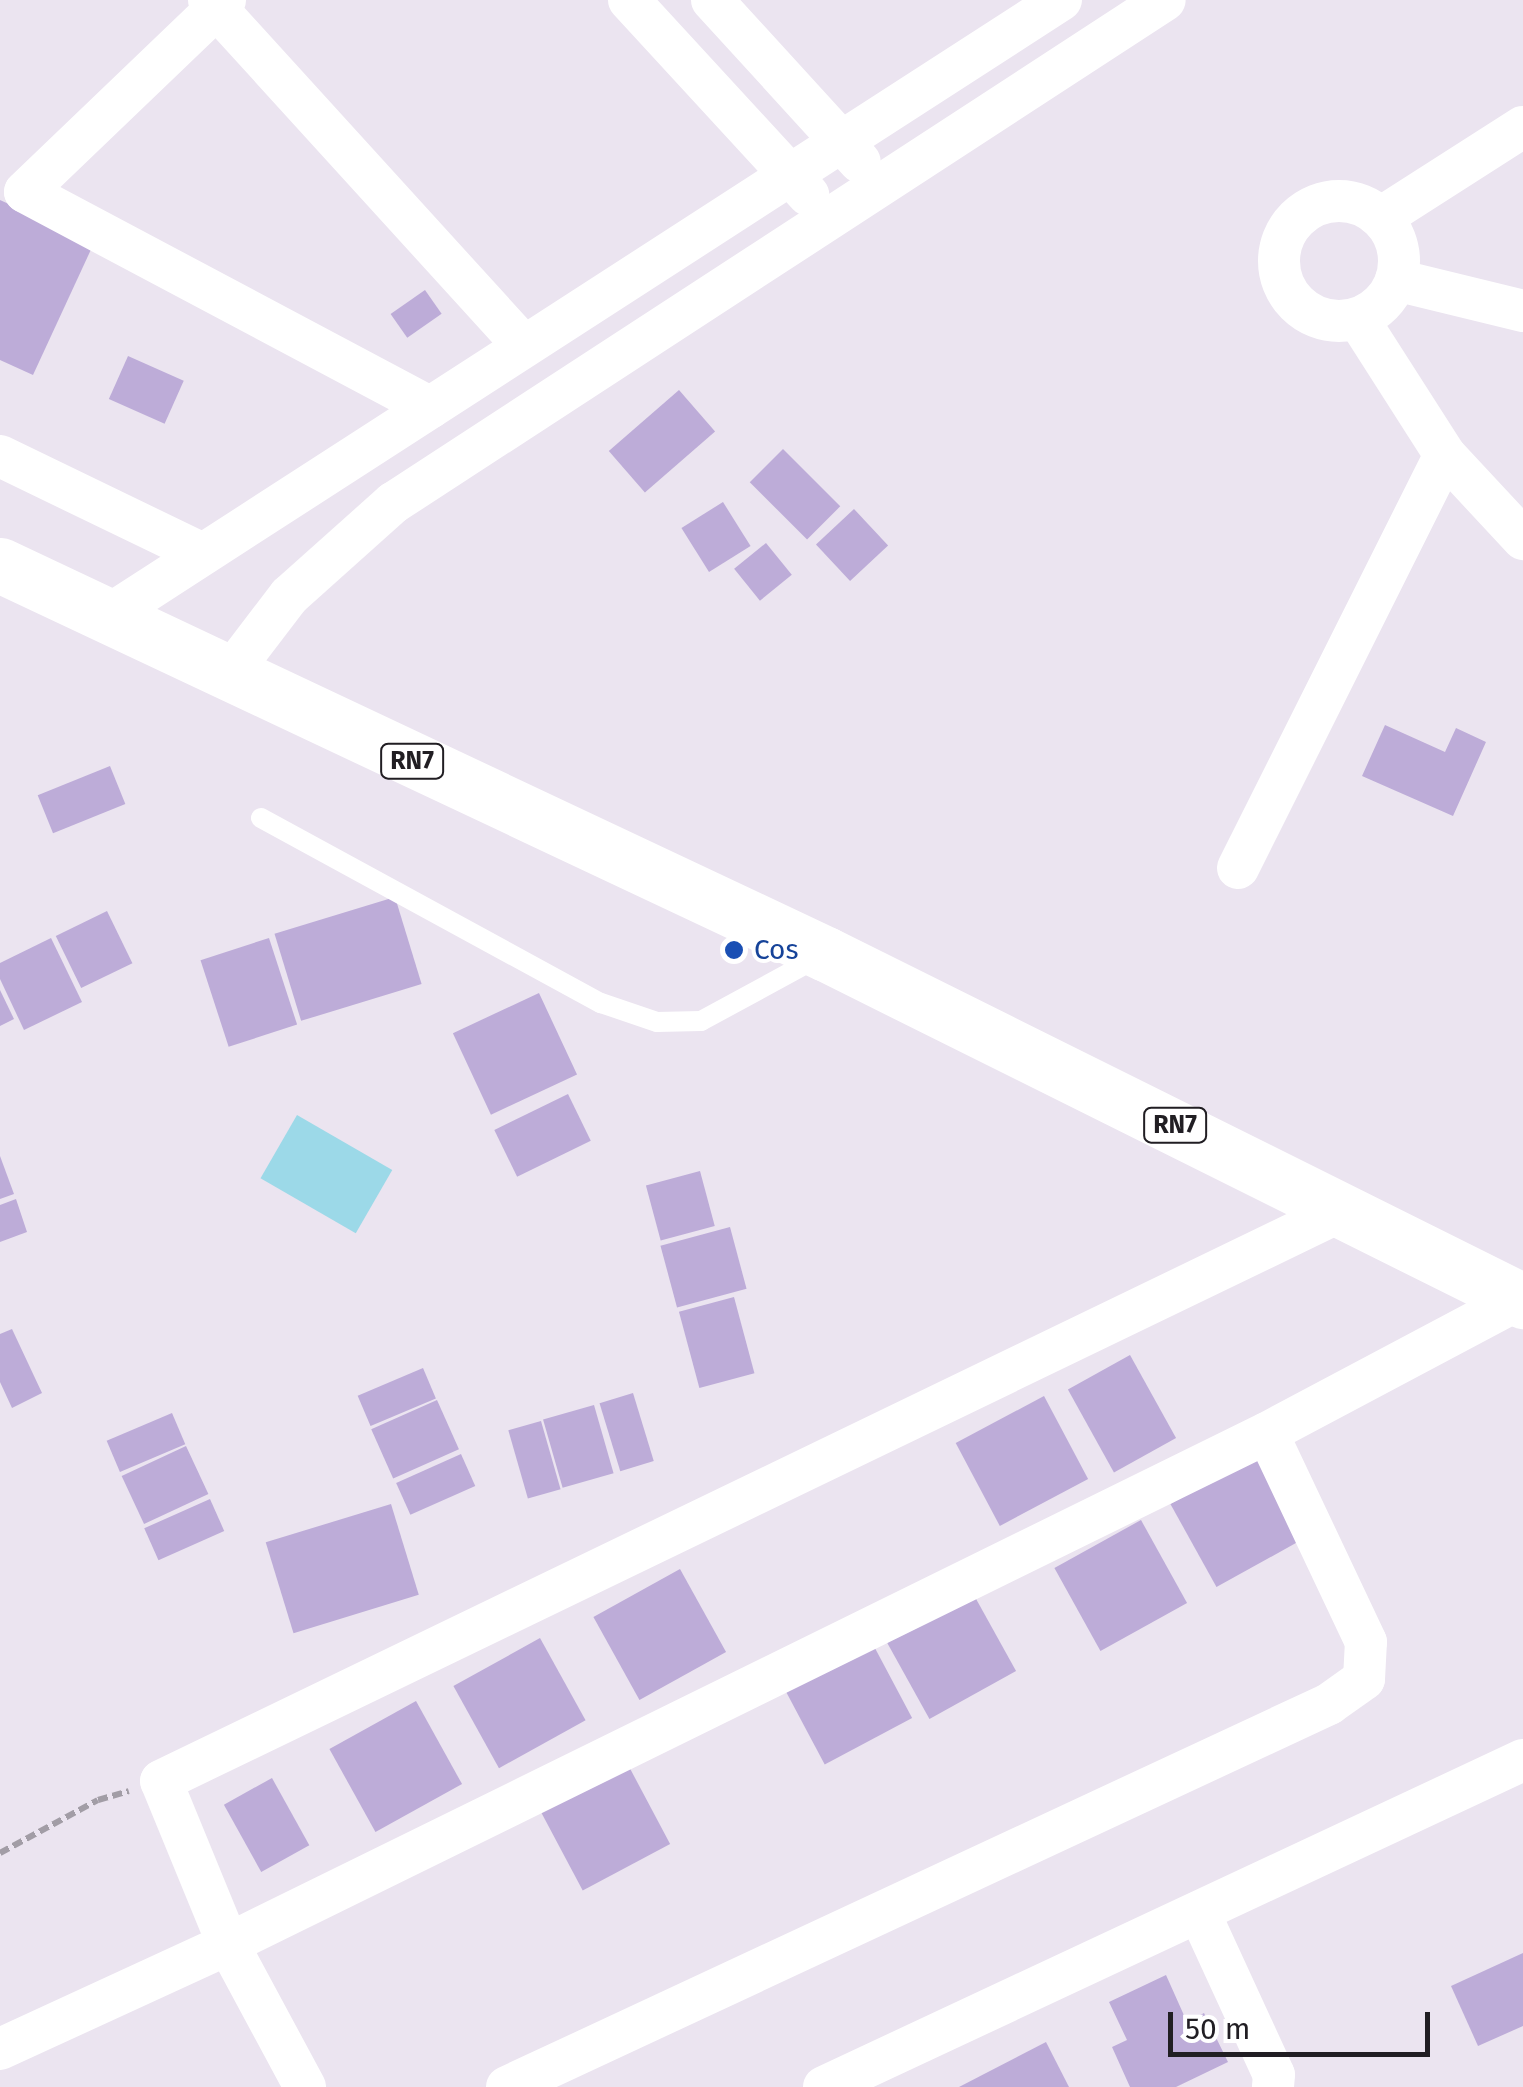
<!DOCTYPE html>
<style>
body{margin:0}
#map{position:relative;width:1523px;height:2087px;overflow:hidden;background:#ebe4f0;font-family:"Fira Sans",sans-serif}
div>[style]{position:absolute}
.water>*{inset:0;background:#9cd9e8;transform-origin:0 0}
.building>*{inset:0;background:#bdacd8;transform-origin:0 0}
.path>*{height:6px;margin-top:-3px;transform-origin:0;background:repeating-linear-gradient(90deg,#a29da6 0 10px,transparent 0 15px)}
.lane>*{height:20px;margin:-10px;padding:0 10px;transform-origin:10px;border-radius:10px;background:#fff}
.street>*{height:42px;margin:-21px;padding:0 21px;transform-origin:21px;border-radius:21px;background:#fff}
.street>.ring{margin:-21px;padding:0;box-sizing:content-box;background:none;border:42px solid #fff;border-radius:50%}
.primary>*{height:55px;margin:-27.5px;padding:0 27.5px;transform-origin:27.5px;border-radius:27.5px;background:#fff}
.dots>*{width:28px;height:28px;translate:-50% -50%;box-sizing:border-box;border:5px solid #fff;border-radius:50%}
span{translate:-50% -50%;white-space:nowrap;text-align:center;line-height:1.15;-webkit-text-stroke:8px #fff;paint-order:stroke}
.shield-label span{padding:2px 8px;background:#fff;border:2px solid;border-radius:8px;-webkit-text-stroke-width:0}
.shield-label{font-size:25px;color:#211e23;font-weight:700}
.transit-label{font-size:28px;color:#164399}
.left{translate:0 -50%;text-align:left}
.scale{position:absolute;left:1168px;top:2012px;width:262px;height:45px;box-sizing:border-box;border:5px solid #211e23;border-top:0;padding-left:12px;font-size:30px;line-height:35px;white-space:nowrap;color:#211e23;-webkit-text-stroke:8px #fff;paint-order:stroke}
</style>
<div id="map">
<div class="water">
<div style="left:297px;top:1115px;width:110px;height:73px;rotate:30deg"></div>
</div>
<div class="building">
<div style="clip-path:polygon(0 200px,94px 243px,33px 375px,0 360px)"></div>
<div style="left:425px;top:290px;width:29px;height:42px;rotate:55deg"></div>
<div style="left:128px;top:356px;width:61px;height:47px;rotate:24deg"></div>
<div style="left:679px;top:390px;width:55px;height:93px;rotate:49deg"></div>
<div style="left:783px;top:449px;width:81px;height:47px;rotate:45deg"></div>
<div style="left:723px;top:502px;width:52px;height:49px;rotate:58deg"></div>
<div style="left:854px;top:509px;width:50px;height:52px;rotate:47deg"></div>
<div style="left:766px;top:543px;width:41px;height:41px;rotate:51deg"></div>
<div style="clip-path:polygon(1385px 725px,1445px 752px,1456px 728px,1486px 742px,1453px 816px,1362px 776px)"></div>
<div style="left:110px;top:766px;width:41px;height:78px;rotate:68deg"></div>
<div style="left:395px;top:897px;width:91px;height:126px;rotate:73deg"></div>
<div style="left:107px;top:911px;width:58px;height:57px;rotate:64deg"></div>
<div style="clip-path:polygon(51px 938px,82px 1002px,24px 1030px,0 979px,0 963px)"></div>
<div style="left:269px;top:938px;width:91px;height:72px;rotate:72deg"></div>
<div style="clip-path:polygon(0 990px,14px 1019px,0 1026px)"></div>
<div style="left:539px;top:993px;width:90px;height:95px;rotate:65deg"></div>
<div style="left:568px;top:1094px;width:52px;height:82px;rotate:64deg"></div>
<div style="clip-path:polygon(0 1156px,14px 1194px,0 1199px)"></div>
<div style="left:700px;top:1171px;width:57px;height:56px;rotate:75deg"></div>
<div style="clip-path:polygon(16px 1199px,27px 1232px,0 1242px,0 1205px)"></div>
<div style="left:730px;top:1227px;width:64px;height:72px;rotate:75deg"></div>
<div style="left:734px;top:1297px;width:79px;height:57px;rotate:75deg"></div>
<div style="clip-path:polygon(12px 1329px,42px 1393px,12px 1408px,0 1382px,0 1334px)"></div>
<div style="left:1130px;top:1355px;width:95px;height:71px;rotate:61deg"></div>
<div style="left:423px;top:1368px;width:33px;height:71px;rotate:67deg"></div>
<div style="left:633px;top:1393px;width:71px;height:35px;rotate:73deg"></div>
<div style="left:1044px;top:1396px;width:94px;height:100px;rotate:62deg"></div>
<div style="left:437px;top:1400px;width:54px;height:72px;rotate:66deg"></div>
<div style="left:594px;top:1405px;width:71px;height:53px;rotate:74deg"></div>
<div style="left:172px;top:1413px;width:34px;height:71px;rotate:67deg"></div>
<div style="left:541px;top:1421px;width:71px;height:34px;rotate:74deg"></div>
<div style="left:186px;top:1446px;width:53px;height:71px;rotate:65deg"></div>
<div style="left:461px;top:1454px;width:35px;height:71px;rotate:66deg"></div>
<div style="left:1257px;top:1456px;width:95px;height:99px;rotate:61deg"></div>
<div style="left:210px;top:1499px;width:35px;height:72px;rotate:66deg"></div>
<div style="left:391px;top:1504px;width:95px;height:131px;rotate:73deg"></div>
<div style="left:1141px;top:1520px;width:95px;height:99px;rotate:61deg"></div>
<div style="left:680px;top:1569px;width:95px;height:99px;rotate:61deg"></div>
<div style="left:970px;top:1588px;width:95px;height:99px;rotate:61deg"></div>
<div style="left:868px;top:1635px;width:94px;height:99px;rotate:62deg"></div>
<div style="left:540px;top:1638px;width:94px;height:99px;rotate:61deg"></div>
<div style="left:416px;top:1701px;width:95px;height:99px;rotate:61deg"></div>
<div style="left:626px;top:1761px;width:94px;height:99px;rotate:62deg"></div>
<div style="left:272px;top:1778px;width:77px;height:55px;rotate:61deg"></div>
<div style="clip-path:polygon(1523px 1953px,1523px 2026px,1478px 2046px,1451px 1986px)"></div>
<div style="clip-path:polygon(1166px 1975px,1187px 2022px,1204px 2013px,1228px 2062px,1176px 2087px,1130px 2087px,1112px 2047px,1127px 2040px,1109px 2002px)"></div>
<div style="clip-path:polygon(1046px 2042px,1069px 2087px,959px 2087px)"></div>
</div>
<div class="path">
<div style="left:0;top:1853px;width:111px;rotate:-28.4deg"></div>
<div style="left:98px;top:1800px;width:32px;rotate:-16deg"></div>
</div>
<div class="lane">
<div style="left:261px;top:818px;width:387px;rotate:28.6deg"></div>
<div style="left:601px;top:1003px;width:59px;rotate:18.7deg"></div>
<div style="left:657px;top:1022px;width:44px;rotate:-1.3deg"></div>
<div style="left:701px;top:1021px;width:134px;rotate:-28.5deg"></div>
</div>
<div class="street">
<div style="left:209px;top:0;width:468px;rotate:47.7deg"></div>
<div style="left:225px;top:0;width:277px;rotate:136.2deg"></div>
<div style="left:25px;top:192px;width:459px;rotate:28deg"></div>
<div style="left:629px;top:0;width:265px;rotate:47.4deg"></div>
<div style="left:712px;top:0;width:219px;rotate:47.6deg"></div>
<div class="ring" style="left:1279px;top:201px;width:78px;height:78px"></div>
<div style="left:1382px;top:217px;width:167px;rotate:-32.6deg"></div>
<div style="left:1396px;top:280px;width:131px;rotate:13.7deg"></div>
<div style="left:1358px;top:319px;width:161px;rotate:57.4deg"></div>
<div style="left:1445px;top:455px;width:115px;rotate:47.1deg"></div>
<div style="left:0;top:456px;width:225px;rotate:25.8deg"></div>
<div style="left:106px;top:617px;width:1137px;rotate:-32.87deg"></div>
<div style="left:228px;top:676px;width:101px;rotate:-52.7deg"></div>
<div style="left:289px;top:596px;width:140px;rotate:-41.8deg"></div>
<div style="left:393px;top:503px;width:921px;rotate:-33.09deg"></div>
<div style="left:1238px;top:868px;width:462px;rotate:-63.4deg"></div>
<div style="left:1199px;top:1912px;width:179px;rotate:65.3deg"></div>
<div style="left:1274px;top:2075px;width:12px;rotate:95deg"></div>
<div style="left:0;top:2049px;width:251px;rotate:-24.7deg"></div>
<div style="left:228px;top:1944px;width:1158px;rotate:-26.19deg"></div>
<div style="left:1267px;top:1433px;width:285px;rotate:-28deg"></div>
<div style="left:305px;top:2087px;width:162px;rotate:-118.3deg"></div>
<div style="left:228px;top:1944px;width:176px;rotate:-112.3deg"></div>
<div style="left:161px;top:1781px;width:1313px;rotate:-25.78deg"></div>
<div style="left:507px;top:2087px;width:907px;rotate:-24.98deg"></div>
<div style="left:1329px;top:1704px;width:43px;rotate:-35.5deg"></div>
<div style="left:1364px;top:1679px;width:37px;rotate:-87deg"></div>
<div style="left:1366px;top:1642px;width:231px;rotate:-115.3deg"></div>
<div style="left:824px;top:2087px;width:772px;rotate:-25.07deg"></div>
</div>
<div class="primary">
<div style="left:0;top:565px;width:913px;rotate:25.22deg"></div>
<div style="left:826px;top:954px;width:779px;rotate:26.47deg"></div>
</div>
<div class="dots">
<div style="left:734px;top:950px;background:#1a4fb4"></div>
</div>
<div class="shield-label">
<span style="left:412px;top:761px">RN7</span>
<span style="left:1175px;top:1125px">RN7</span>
</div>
<div class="transit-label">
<span class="left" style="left:754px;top:950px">Cos</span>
</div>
<div class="scale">50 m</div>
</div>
